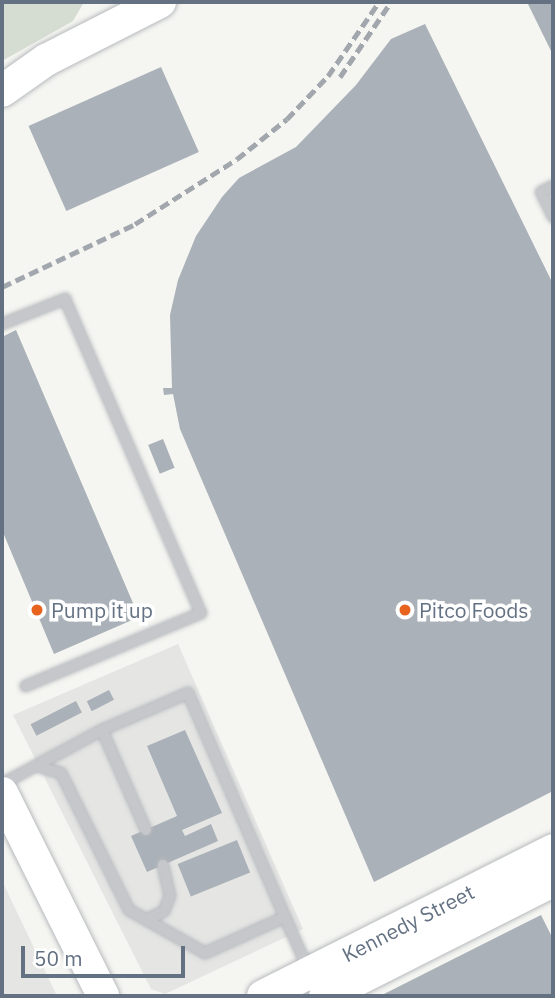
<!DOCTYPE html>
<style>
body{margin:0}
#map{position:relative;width:555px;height:998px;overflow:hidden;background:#f5f5f1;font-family:"IBM Plex Sans",sans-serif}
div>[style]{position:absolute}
.built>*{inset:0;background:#e5e6e4}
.green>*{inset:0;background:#d5dcd2}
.building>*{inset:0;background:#aab1b8;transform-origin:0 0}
.roads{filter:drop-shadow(0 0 2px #b7babf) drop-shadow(0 0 2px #b7babf)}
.lane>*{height:10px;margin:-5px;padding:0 5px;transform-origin:5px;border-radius:5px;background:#c5c7cb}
.secondary>*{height:32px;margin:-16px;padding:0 16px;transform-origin:16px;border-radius:16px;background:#fff}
.rail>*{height:5px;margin-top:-2.5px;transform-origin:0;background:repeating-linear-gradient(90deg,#a2a7ae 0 10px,transparent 0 15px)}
.dots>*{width:19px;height:19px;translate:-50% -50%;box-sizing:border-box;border:4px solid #fff;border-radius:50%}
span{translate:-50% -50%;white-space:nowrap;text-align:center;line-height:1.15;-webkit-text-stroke:7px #fff;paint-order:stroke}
.poi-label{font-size:21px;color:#637183}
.left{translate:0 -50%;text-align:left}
.street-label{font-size:21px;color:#637183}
.frame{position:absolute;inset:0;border:4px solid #637183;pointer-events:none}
.scale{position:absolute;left:21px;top:946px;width:164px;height:32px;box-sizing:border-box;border:4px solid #637183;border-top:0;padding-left:9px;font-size:21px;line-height:24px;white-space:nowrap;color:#637183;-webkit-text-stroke:5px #fff;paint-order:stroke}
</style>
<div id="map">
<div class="built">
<div style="clip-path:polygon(178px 644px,303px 929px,165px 994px,151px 989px,13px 715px)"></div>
<div style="clip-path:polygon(2px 879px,5px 887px,57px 996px,2px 996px)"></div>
</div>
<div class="green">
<div style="clip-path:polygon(2px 2px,84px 2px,73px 21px,2px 61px)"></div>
</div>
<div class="building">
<div style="clip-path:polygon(527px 2px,553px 2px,553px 55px)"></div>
<div style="clip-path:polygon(425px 24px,553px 284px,553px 791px,374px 882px,180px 429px,173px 394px,164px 395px,163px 388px,172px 388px,170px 315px,178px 280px,196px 236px,222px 197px,239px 178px,296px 147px,356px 85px,391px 39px)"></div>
<div style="left:161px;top:67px;width:93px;height:145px;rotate:66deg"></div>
<div style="clip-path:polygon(16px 330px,139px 617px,54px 654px,2px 530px,2px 337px)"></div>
<div style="left:163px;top:439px;width:31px;height:16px;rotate:68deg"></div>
<div style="left:109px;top:690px;width:11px;height:25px;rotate:63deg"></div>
<div style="left:76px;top:701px;width:13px;height:51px;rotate:63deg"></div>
<div style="clip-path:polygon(185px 730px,222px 813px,182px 830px,185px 836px,211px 824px,218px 841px,147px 872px,131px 836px,177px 816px,147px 746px)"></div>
<div style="left:237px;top:840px;width:35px;height:64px;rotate:68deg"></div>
<div style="clip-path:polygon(541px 915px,553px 939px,553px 996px,380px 996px)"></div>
</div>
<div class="roads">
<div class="lane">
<div style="left:553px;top:186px;width:13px;rotate:153deg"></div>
<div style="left:541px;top:192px;width:28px;rotate:64deg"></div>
<div style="left:2px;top:324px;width:68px;rotate:-21.6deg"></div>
<div style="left:65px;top:299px;width:342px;rotate:66.6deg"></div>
<div style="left:201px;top:613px;width:190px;rotate:157.4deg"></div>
<div style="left:102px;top:730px;width:109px;rotate:66.3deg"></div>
<div style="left:2px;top:784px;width:114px;rotate:-28.4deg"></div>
<div style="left:102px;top:730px;width:94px;rotate:-23.3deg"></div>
<div style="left:188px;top:693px;width:244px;rotate:66.6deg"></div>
<div style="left:285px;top:917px;width:88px;rotate:155.8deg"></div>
<div style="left:205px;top:953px;width:87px;rotate:-150.5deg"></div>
<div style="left:129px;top:910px;width:153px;rotate:-116.4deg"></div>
<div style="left:61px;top:773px;width:22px;rotate:-164deg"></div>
<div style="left:285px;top:917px;width:57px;rotate:66.1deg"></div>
<div style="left:149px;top:919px;width:17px;rotate:-28deg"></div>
<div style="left:164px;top:911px;width:16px;rotate:-68deg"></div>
<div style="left:170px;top:896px;width:32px;rotate:-103deg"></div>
</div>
<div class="secondary">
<div style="left:2px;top:91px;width:54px;rotate:-35.2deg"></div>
<div style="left:46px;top:60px;width:128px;rotate:-27deg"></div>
<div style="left:2px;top:793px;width:227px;rotate:63.5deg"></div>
<div style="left:263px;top:996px;width:325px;rotate:-26.7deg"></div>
<div style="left:325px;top:996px;width:255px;rotate:-26.8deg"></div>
</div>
</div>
<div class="rail">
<div style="left:340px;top:77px;width:91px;rotate:-55.8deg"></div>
<div style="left:2px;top:287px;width:147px;rotate:-25.3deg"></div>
<div style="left:135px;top:224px;width:121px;rotate:-32.5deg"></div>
<div style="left:237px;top:159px;width:64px;rotate:-38.7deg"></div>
<div style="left:287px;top:119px;width:59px;rotate:-46.4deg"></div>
<div style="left:328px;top:76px;width:90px;rotate:-55.4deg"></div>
</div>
<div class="dots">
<div style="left:37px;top:610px;background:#e8631e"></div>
<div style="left:405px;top:610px;background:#e8631e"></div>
</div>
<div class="poi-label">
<span class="left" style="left:51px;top:610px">Pump it up</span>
<span class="left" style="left:419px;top:610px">Pitco Foods</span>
</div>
<div class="street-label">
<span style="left:408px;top:923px;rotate:-27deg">Kennedy Street</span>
</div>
<div class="frame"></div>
<div class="scale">50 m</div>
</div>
